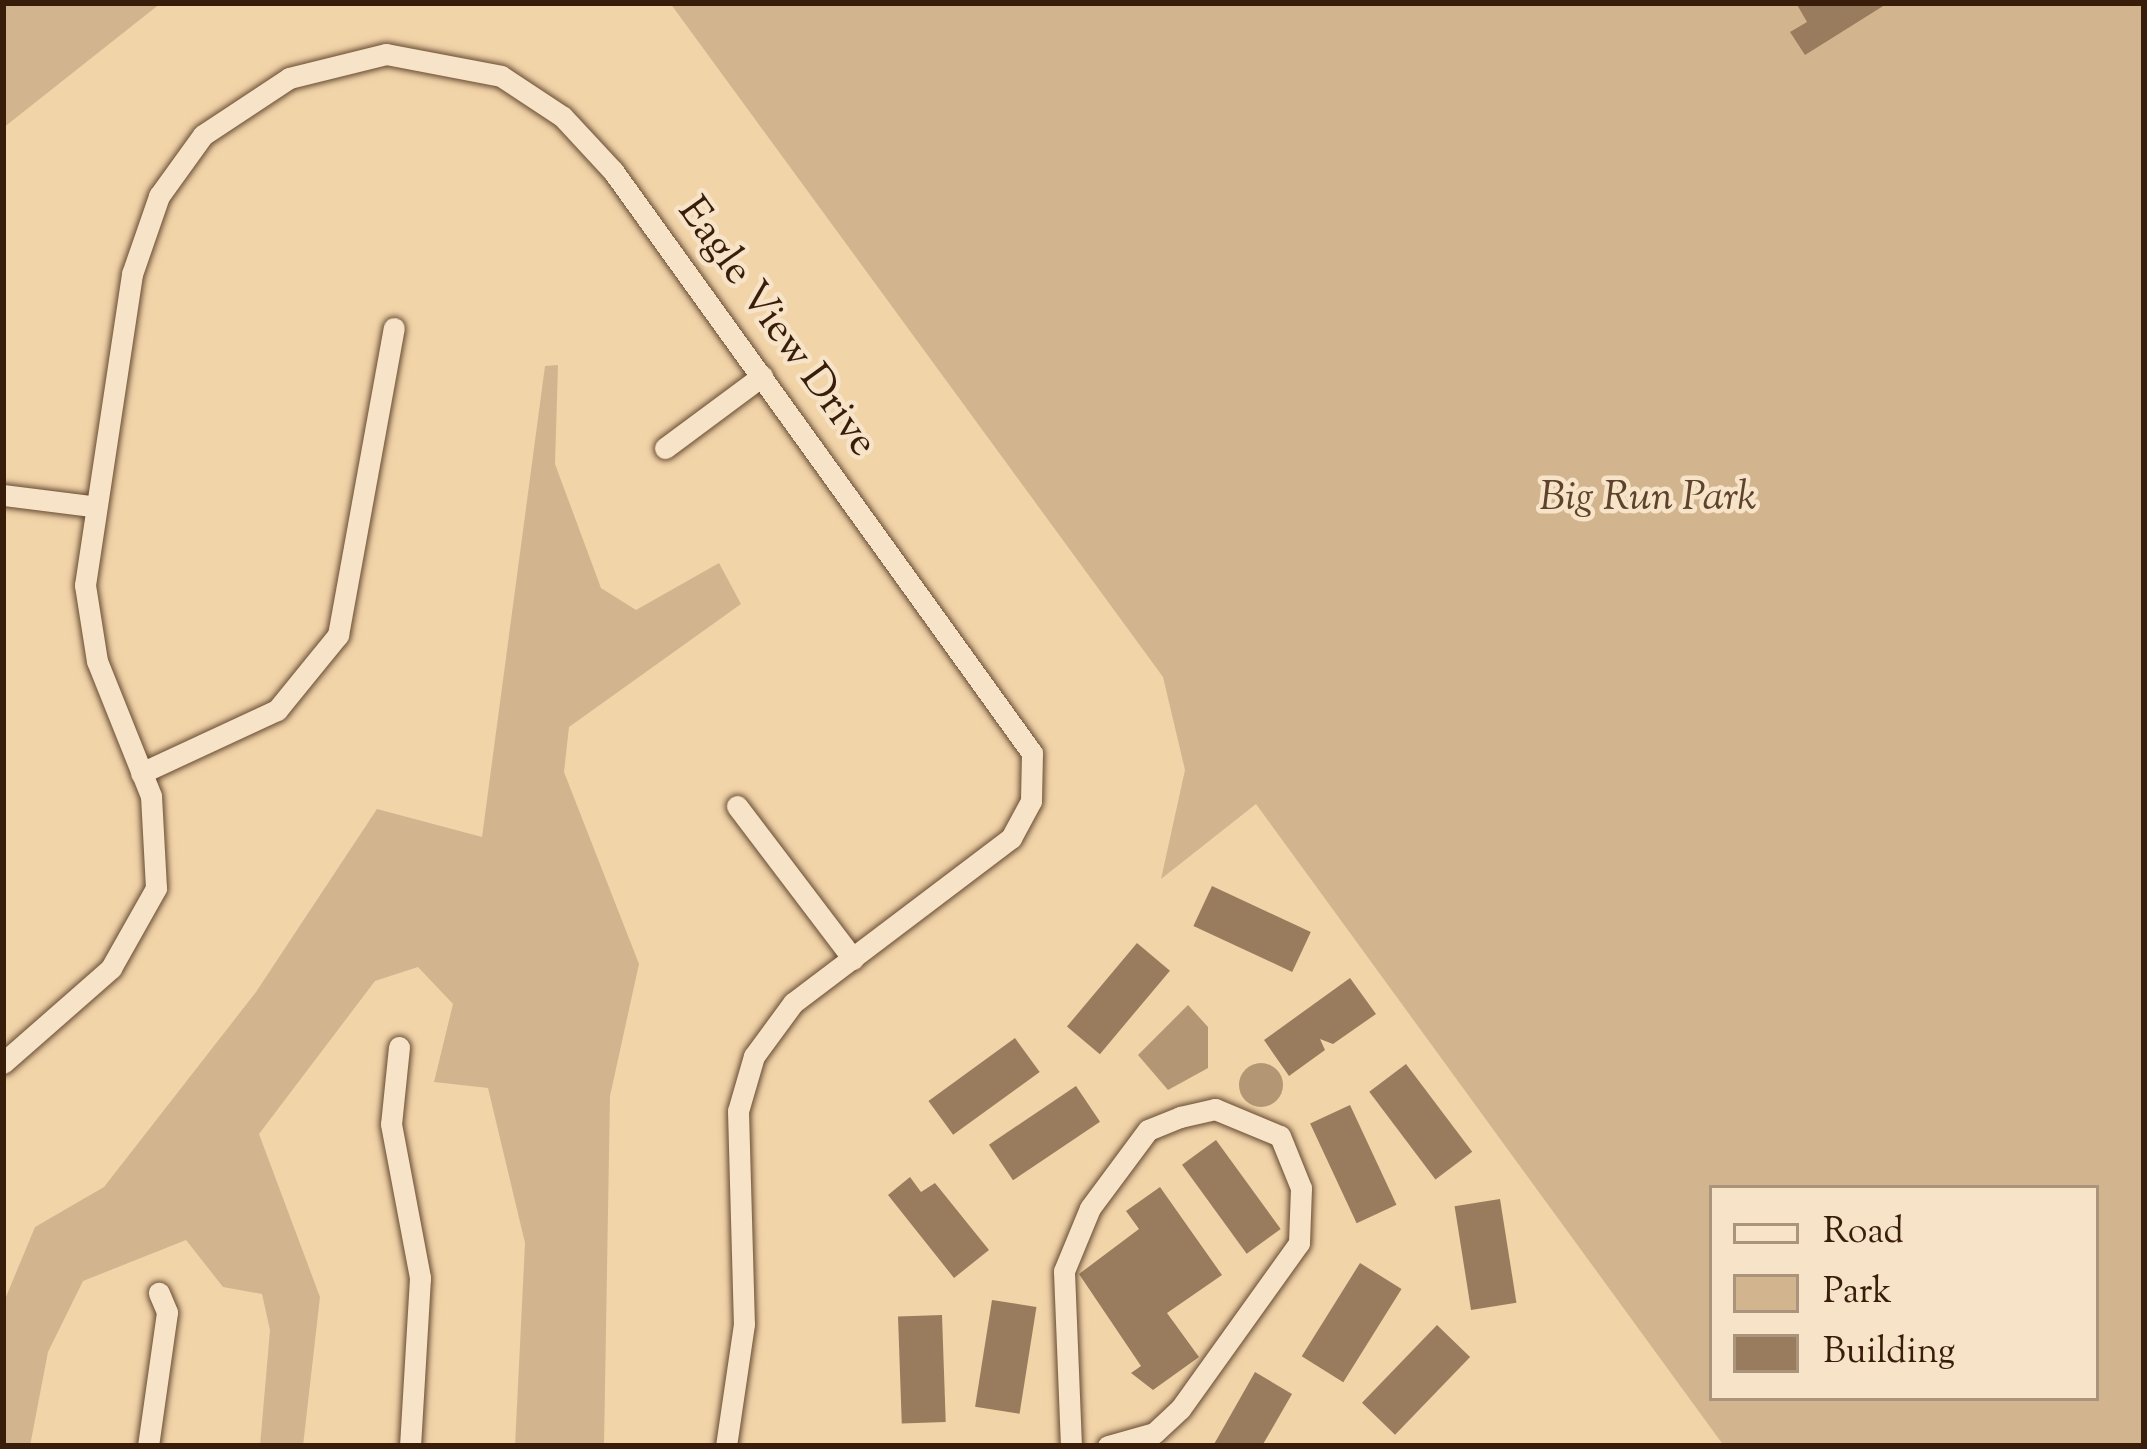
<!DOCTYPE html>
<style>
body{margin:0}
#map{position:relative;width:2147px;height:1449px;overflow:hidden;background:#f2d4a9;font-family:"Sorts Mill Goudy",serif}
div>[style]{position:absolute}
.green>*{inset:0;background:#d2b58e}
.water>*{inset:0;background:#b39673}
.round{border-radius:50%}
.building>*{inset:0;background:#997c5d;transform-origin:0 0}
.roads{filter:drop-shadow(0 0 3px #664b32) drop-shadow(0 0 3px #664b32)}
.minor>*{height:21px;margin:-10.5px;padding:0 10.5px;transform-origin:10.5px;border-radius:10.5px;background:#f7e3c7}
span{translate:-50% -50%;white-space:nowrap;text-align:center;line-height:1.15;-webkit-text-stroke:9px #f7e3c7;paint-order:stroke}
.street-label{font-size:42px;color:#381d0b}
.park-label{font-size:42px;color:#5e432c;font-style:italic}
.frame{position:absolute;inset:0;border:6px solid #381d0b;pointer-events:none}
.legend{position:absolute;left:1709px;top:1185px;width:390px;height:216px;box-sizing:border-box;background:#f7e3c7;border:3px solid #ab947c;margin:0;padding:15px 21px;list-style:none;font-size:36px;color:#381d0b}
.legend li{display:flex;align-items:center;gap:24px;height:60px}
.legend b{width:60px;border:3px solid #ab947c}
</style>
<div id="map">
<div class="green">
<div style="clip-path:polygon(3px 3px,161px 3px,3px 128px)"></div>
<div style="clip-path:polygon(evenodd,670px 3px,2144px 3px,2144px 1446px,1724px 1446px,1256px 804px,1161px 879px,1185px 770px,1163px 677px,670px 3px,1712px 1188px,2096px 1188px,2096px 1398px,1712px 1398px,1712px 1188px)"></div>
<div style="clip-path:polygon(558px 365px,555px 464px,601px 588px,636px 610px,719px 563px,741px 604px,569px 727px,564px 772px,639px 964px,610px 1096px,604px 1446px,515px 1446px,525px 1243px,488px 1088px,434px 1082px,453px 1004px,418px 967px,375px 981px,259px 1134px,320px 1297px,303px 1446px,260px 1446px,270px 1330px,262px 1294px,223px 1287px,186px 1240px,83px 1281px,48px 1352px,30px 1446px,3px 1446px,3px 1304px,35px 1227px,104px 1187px,256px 992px,377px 809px,482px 837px,545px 366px)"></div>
</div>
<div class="water">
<div style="clip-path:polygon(1188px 1005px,1208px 1027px,1208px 1068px,1168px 1090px,1138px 1055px)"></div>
<div class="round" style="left:1239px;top:1063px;width:44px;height:44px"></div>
</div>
<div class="building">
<div style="clip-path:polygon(1796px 3px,1888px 3px,1805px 55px,1790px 32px,1807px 22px)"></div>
<div style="left:1212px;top:886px;width:109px;height:44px;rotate:25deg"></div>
<div style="left:1137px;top:943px;width:43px;height:109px;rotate:40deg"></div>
<div style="clip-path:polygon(1350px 978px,1376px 1014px,1333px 1044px,1320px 1039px,1325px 1050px,1289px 1076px,1264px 1040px)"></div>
<div style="left:1015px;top:1038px;width:42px;height:107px;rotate:54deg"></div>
<div style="left:1406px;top:1064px;width:110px;height:46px;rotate:53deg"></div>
<div style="left:1076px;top:1086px;width:43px;height:105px;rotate:56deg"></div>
<div style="left:1350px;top:1105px;width:110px;height:44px;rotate:65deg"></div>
<div style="left:1216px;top:1140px;width:110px;height:42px;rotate:54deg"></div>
<div style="clip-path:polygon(910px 1177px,921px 1192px,935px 1183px,989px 1250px,954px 1278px,888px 1195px)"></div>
<div style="clip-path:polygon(1160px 1187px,1222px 1275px,1167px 1313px,1199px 1357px,1153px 1390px,1131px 1373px,1141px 1366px,1079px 1274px,1139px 1229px,1126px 1211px)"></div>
<div style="left:1500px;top:1199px;width:105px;height:46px;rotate:81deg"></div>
<div style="left:1360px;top:1263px;width:49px;height:110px;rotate:32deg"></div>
<div style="left:992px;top:1300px;width:45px;height:108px;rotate:9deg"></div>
<div style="left:942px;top:1315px;width:107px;height:44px;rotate:88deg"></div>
<div style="left:1437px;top:1325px;width:46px;height:108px;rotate:44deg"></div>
<div style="clip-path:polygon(1255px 1372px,1292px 1394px,1262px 1446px,1213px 1446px)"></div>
</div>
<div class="roads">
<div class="minor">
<div style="left:665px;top:448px;width:121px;rotate:-36.6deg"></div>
<div style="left:3px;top:495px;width:89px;rotate:7.1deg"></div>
<div style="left:141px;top:773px;width:150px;rotate:-24.9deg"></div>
<div style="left:277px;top:710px;width:97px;rotate:-50.9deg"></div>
<div style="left:338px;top:635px;width:312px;rotate:-79.7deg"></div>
<div style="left:737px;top:806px;width:192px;rotate:52.8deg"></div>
<div style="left:399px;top:1047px;width:77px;rotate:95.9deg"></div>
<div style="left:391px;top:1124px;width:157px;rotate:79.3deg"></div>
<div style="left:420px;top:1278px;width:168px;rotate:93.4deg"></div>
<div style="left:3px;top:1063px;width:144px;rotate:-41.3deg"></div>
<div style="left:111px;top:968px;width:92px;rotate:-60.6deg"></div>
<div style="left:156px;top:888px;width:92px;rotate:-93.1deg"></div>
<div style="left:151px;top:796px;width:145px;rotate:-111.8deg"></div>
<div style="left:97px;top:661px;width:77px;rotate:-99deg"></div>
<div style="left:85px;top:585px;width:315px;rotate:-81.4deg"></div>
<div style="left:132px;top:274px;width:83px;rotate:-70.9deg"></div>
<div style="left:159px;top:196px;width:75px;rotate:-54.2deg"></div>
<div style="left:203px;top:135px;width:103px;rotate:-33.5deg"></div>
<div style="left:289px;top:78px;width:100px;rotate:-13.9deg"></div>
<div style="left:386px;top:54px;width:117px;rotate:10.8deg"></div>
<div style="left:501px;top:76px;width:74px;rotate:33.5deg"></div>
<div style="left:563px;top:117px;width:74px;rotate:47.2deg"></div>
<div style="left:613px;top:171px;width:717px;rotate:54.25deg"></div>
<div style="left:1032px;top:753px;width:48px;rotate:91.2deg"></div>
<div style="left:1031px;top:801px;width:42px;rotate:118.4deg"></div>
<div style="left:1011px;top:838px;width:273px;rotate:142.9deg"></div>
<div style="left:793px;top:1003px;width:66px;rotate:126.3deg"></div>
<div style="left:754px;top:1056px;width:57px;rotate:106.2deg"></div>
<div style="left:738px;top:1111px;width:213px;rotate:88.4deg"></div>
<div style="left:744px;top:1324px;width:123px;rotate:98.4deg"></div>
<div style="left:148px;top:1446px;width:135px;rotate:-81.9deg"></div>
<div style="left:167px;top:1312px;width:21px;rotate:-113deg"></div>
<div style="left:1071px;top:1446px;width:175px;rotate:-92.3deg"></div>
<div style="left:1064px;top:1271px;width:68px;rotate:-67.6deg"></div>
<div style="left:1090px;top:1208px;width:97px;rotate:-53.4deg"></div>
<div style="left:1148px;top:1130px;width:35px;rotate:-22deg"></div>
<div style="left:1180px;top:1117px;width:36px;rotate:-13deg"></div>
<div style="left:1215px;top:1109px;width:70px;rotate:22.6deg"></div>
<div style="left:1280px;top:1136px;width:56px;rotate:68deg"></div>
<div style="left:1301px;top:1188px;width:55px;rotate:92.1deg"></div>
<div style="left:1299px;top:1243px;width:204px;rotate:125.6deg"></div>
<div style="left:1180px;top:1409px;width:35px;rotate:137deg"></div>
<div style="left:1154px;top:1433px;width:48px;rotate:164.2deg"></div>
</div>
</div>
<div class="street-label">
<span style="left:776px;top:328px;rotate:54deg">Eagle View Drive</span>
</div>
<div class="park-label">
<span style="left:1648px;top:499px">Big Run Park</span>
</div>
<div class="frame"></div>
<ul class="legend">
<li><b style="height:15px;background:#f7e3c7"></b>Road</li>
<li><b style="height:33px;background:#d2b58e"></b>Park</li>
<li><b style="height:33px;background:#997c5d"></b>Building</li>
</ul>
</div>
